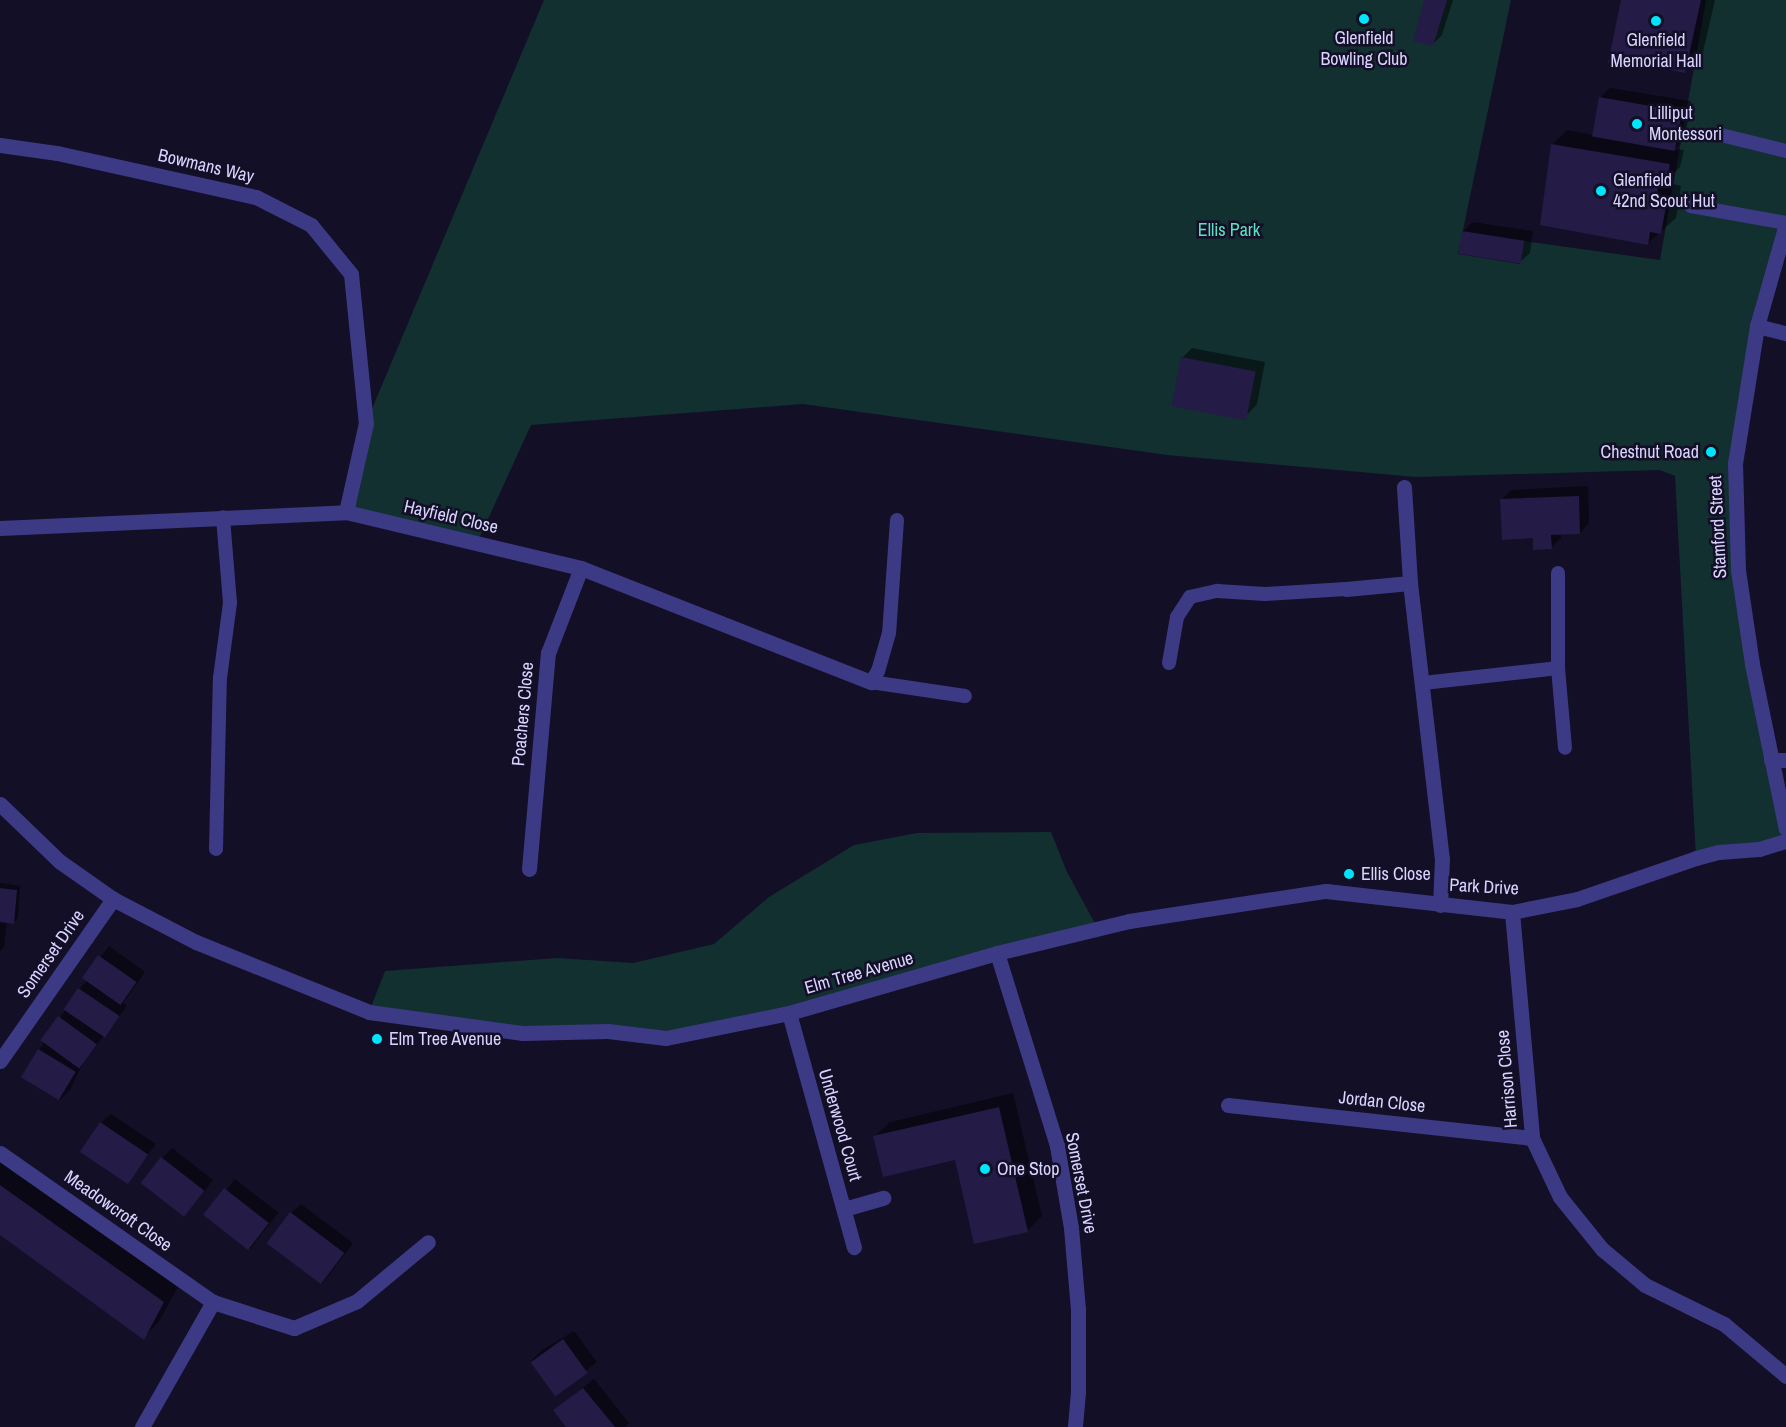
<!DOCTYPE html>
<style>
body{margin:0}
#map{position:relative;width:1786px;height:1427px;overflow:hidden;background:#130f26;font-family:"Archivo Narrow",sans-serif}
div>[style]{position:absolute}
.green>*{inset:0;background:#12302f}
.shadow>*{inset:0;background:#0007;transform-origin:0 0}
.building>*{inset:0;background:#241b47;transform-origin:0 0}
.service>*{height:14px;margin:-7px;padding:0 7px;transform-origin:7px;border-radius:7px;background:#3d3a85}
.minor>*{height:15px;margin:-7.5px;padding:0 7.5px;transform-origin:7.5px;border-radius:7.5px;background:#3d3a85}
.tertiary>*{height:15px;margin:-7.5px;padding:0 7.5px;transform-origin:7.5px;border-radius:7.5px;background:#3d3a85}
.dots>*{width:16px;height:16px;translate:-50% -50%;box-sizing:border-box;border:3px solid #130f26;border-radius:50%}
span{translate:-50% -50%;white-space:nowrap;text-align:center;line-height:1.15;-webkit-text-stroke:5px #130f26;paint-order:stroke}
.poi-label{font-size:18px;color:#d9d4ff}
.left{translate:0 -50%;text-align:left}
.right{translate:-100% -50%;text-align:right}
.street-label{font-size:18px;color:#d9d4ff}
.park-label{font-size:18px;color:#5fe0c0}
</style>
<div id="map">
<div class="green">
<div style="clip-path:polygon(544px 0,1511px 0,1458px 254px,1520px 264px,1524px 241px,1660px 260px,1706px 0,1786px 0,1786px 224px,1735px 463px,1738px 570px,1786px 841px,1696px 858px,1675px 476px,1660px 470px,1416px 477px,1167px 455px,803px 404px,531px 425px,477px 543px,346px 512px,366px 423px)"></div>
<div style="clip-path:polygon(1051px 832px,1067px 872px,1098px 929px,688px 1034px,523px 1033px,369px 1012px,385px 971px,557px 958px,633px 963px,714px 944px,769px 897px,854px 845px,917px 833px)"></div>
</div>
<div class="shadow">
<div style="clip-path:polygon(1425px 0,1453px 0,1442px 35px,1433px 44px)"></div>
<div style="clip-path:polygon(1622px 0,1715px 0,1703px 52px,1684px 71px,1637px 61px,1632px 66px)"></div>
<div style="clip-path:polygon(1610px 88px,1691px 101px,1685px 138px,1675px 149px,1684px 150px,1680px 167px,1671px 176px,1670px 183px,1681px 186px,1676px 218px,1647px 244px,1552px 145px,1567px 130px,1594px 135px,1601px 97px)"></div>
<div style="clip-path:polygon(1473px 222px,1533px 231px,1530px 253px,1520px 262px,1463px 231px)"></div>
<div style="clip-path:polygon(1192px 348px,1265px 362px,1257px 404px,1248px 414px,1182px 358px)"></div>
<div style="clip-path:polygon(1588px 486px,1589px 523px,1580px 533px,1561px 533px,1561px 538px,1551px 548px,1534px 537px,1502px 499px,1511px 490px)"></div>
<div style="clip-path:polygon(0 883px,20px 886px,18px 918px,14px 922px,7px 921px,4px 947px,0 951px)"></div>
<div style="clip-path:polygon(109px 946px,145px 972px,123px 1003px,127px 1006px,84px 1061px,70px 1090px,60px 1100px,39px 1050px,79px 989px,88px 980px,84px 977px)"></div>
<div style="clip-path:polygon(1013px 1093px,1042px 1216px,1027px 1231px,956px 1159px,875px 1136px,890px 1122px)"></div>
<div style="clip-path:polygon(111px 1114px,156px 1144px,128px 1181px,101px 1123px)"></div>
<div style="clip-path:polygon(172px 1148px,213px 1180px,185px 1215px,162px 1158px)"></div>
<div style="clip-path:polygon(0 1160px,178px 1287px,158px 1323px,143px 1338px,0 1233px)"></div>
<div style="left:235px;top:1179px;width:55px;height:46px;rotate:38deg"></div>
<div style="clip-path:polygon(301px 1204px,353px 1243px,322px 1284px,291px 1213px)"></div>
<div style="clip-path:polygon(574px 1331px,597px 1362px,555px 1394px,531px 1361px,541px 1351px)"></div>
<div style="clip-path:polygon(594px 1379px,629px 1423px,625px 1427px,568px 1427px,555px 1410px)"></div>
</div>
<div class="building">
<div style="clip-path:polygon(1424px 0,1447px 0,1433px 46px,1413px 41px)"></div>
<div style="clip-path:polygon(1621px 0,1701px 0,1685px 73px,1634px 62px,1633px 68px,1608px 63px)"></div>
<div style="left:1599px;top:97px;width:84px;height:40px;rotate:10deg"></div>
<div style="clip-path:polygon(1551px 144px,1670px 164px,1666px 183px,1659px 182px,1656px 198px,1667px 200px,1661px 234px,1650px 232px,1648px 245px,1540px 225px)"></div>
<div style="left:1462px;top:231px;width:63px;height:23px;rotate:9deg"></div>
<div style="left:1181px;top:357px;width:76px;height:50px;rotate:11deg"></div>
<div style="clip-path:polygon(1579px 496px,1580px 534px,1551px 535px,1552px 549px,1533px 550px,1533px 538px,1502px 540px,1500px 499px)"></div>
<div style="clip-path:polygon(0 888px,17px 890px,14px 924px,0 922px)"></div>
<div style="left:98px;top:955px;width:47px;height:28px;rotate:35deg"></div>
<div style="left:78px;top:988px;width:50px;height:26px;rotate:34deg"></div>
<div style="left:58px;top:1016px;width:48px;height:30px;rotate:36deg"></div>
<div style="left:38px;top:1049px;width:44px;height:33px;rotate:31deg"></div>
<div style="clip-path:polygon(999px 1107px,1028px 1232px,974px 1244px,955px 1160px,883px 1177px,873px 1136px)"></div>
<div style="left:100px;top:1122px;width:58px;height:36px;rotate:34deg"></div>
<div style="left:161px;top:1157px;width:55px;height:33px;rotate:38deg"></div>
<div style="clip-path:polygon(0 1185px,164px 1302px,144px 1340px,0 1235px)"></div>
<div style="left:224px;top:1188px;width:57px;height:34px;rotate:38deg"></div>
<div style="left:290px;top:1212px;width:68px;height:39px;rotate:37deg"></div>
<div style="left:563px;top:1339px;width:42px;height:40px;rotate:54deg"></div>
<div style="clip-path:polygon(583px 1388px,615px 1427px,566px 1427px,553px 1410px)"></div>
</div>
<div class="service">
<div style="left:1717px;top:134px;width:71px;rotate:13.8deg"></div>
<div style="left:1691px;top:206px;width:97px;rotate:10.1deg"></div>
<div style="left:897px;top:520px;width:113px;rotate:94deg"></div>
<div style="left:889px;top:633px;width:40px;rotate:106deg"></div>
<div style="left:878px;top:671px;width:13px;rotate:122deg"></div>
<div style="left:871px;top:682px;width:95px;rotate:8.5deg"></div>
<div style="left:1558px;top:573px;width:95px;rotate:90deg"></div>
<div style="left:1558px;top:668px;width:80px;rotate:85deg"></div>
<div style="left:1169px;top:663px;width:47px;rotate:-80.1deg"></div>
<div style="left:1177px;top:617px;width:24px;rotate:-57deg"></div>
<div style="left:1190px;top:597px;width:28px;rotate:-13deg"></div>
<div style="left:1217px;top:591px;width:48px;rotate:3.6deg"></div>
<div style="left:1265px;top:594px;width:81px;rotate:-3.5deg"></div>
<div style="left:1423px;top:683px;width:136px;rotate:-6.3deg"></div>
<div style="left:216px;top:849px;width:171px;rotate:-88.7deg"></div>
<div style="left:220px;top:678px;width:76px;rotate:-82.4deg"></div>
<div style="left:230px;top:603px;width:86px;rotate:-94.7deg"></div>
</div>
<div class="minor">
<div style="left:0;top:145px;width:58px;rotate:8deg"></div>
<div style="left:57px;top:153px;width:204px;rotate:12.5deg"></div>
<div style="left:256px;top:197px;width:62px;rotate:27deg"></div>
<div style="left:311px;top:225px;width:63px;rotate:50.8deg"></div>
<div style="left:351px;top:274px;width:150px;rotate:84.3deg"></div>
<div style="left:366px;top:423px;width:91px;rotate:102.7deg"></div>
<div style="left:1757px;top:326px;width:30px;rotate:14deg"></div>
<div style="left:1404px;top:487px;width:96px;rotate:86.4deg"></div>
<div style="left:1410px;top:583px;width:277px;rotate:83.4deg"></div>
<div style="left:1442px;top:858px;width:47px;rotate:92.4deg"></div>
<div style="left:0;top:528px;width:346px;rotate:-2.6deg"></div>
<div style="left:346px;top:512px;width:242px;rotate:13.4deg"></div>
<div style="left:581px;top:568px;width:312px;rotate:21.5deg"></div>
<div style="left:1346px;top:589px;width:64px;rotate:-5.4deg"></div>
<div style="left:1771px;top:760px;width:15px"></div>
<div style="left:0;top:804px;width:82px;rotate:44deg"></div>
<div style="left:59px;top:861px;width:66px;rotate:35.1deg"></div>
<div style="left:113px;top:899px;width:93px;rotate:27.4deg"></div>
<div style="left:196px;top:942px;width:187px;rotate:22deg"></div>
<div style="left:369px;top:1012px;width:155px;rotate:7.8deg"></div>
<div style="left:523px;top:1033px;width:85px;rotate:-1.3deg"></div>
<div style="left:608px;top:1031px;width:58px;rotate:6.9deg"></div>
<div style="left:666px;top:1038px;width:126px;rotate:-11.5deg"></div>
<div style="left:789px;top:1013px;width:216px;rotate:-16.1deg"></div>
<div style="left:997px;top:953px;width:136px;rotate:-13.6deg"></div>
<div style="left:1129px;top:921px;width:199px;rotate:-8.7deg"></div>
<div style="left:1326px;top:891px;width:187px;rotate:6.4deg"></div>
<div style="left:1512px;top:912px;width:66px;rotate:-11.3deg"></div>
<div style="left:1577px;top:899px;width:126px;rotate:-19deg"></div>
<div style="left:1696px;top:858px;width:24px;rotate:-15deg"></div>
<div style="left:1719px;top:852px;width:40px;rotate:-4.3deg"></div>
<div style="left:1759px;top:849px;width:28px;rotate:-17deg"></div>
<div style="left:529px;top:869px;width:217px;rotate:-85deg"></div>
<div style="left:548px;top:653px;width:91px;rotate:-68.8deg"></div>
<div style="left:1512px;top:912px;width:227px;rotate:84.9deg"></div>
<div style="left:1532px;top:1138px;width:65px;rotate:64.6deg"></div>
<div style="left:1560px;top:1197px;width:67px;rotate:51.1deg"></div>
<div style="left:1602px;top:1249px;width:56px;rotate:39.9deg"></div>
<div style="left:1645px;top:1285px;width:88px;rotate:26.3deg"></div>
<div style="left:1724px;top:1324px;width:81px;rotate:40deg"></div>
<div style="left:997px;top:953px;width:202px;rotate:72.7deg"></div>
<div style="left:1057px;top:1146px;width:83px;rotate:80.3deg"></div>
<div style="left:1071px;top:1228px;width:81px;rotate:85.1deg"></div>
<div style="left:1078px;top:1309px;width:83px;rotate:90deg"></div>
<div style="left:1078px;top:1392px;width:35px;rotate:95deg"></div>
<div style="left:789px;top:1013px;width:243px;rotate:74.5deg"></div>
<div style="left:0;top:1061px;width:198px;rotate:-55.1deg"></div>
<div style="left:1228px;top:1105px;width:306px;rotate:6.2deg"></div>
<div style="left:0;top:1153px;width:260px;rotate:35deg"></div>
<div style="left:213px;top:1302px;width:85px;rotate:17.8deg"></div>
<div style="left:294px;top:1328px;width:69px;rotate:-23.2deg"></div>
<div style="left:357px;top:1301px;width:92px;rotate:-39.7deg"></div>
<div style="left:844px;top:1209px;width:41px;rotate:-15.8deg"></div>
<div style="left:142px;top:1427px;width:144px;rotate:-60.4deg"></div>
</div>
<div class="tertiary">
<div style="left:1786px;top:224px;width:106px;rotate:105.9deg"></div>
<div style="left:1757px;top:326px;width:139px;rotate:99.1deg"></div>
<div style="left:1735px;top:463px;width:107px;rotate:88.4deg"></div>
<div style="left:1738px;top:570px;width:95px;rotate:81.5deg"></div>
<div style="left:1752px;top:664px;width:168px;rotate:78.4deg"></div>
</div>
<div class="dots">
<div style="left:1364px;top:19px;background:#00e5ff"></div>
<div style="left:1656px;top:21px;background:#00e5ff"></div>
<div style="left:1637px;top:124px;background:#00e5ff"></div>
<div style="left:1601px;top:191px;background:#00e5ff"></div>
<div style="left:1711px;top:452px;background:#00e5ff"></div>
<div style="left:1349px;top:874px;background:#00e5ff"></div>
<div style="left:377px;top:1039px;background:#00e5ff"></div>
<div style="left:985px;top:1169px;background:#00e5ff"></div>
</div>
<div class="poi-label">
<span style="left:1364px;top:49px">Glenfield<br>Bowling Club</span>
<span style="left:1656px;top:51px">Glenfield<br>Memorial Hall</span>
<span class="left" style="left:1649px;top:124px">Lilliput<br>Montessori</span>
<span class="left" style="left:1613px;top:191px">Glenfield<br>42nd Scout Hut</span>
<span class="right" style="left:1699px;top:452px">Chestnut Road</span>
<span class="left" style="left:1361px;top:874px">Ellis Close</span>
<span class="left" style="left:389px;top:1039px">Elm Tree Avenue</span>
<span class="left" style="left:997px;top:1169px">One Stop</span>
</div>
<div class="street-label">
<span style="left:206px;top:166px;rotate:13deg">Bowmans Way</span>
<span style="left:451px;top:517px;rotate:13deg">Hayfield Close</span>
<span style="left:1718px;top:527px;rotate:-93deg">Stamford Street</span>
<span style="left:523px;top:714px;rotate:-85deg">Poachers Close</span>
<span style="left:1484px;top:887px;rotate:3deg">Park Drive</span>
<span style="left:51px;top:954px;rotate:-55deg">Somerset Drive</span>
<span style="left:859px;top:973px;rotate:-16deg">Elm Tree Avenue</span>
<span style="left:1507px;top:1079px;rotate:-95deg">Harrison Close</span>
<span style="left:1382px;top:1102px;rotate:6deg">Jordan Close</span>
<span style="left:840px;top:1125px;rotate:74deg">Underwood Court</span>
<span style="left:1081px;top:1183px;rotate:79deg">Somerset Drive</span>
<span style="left:118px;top:1211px;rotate:35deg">Meadowcroft Close</span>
</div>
<div class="park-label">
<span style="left:1229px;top:230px">Ellis Park</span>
</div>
</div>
